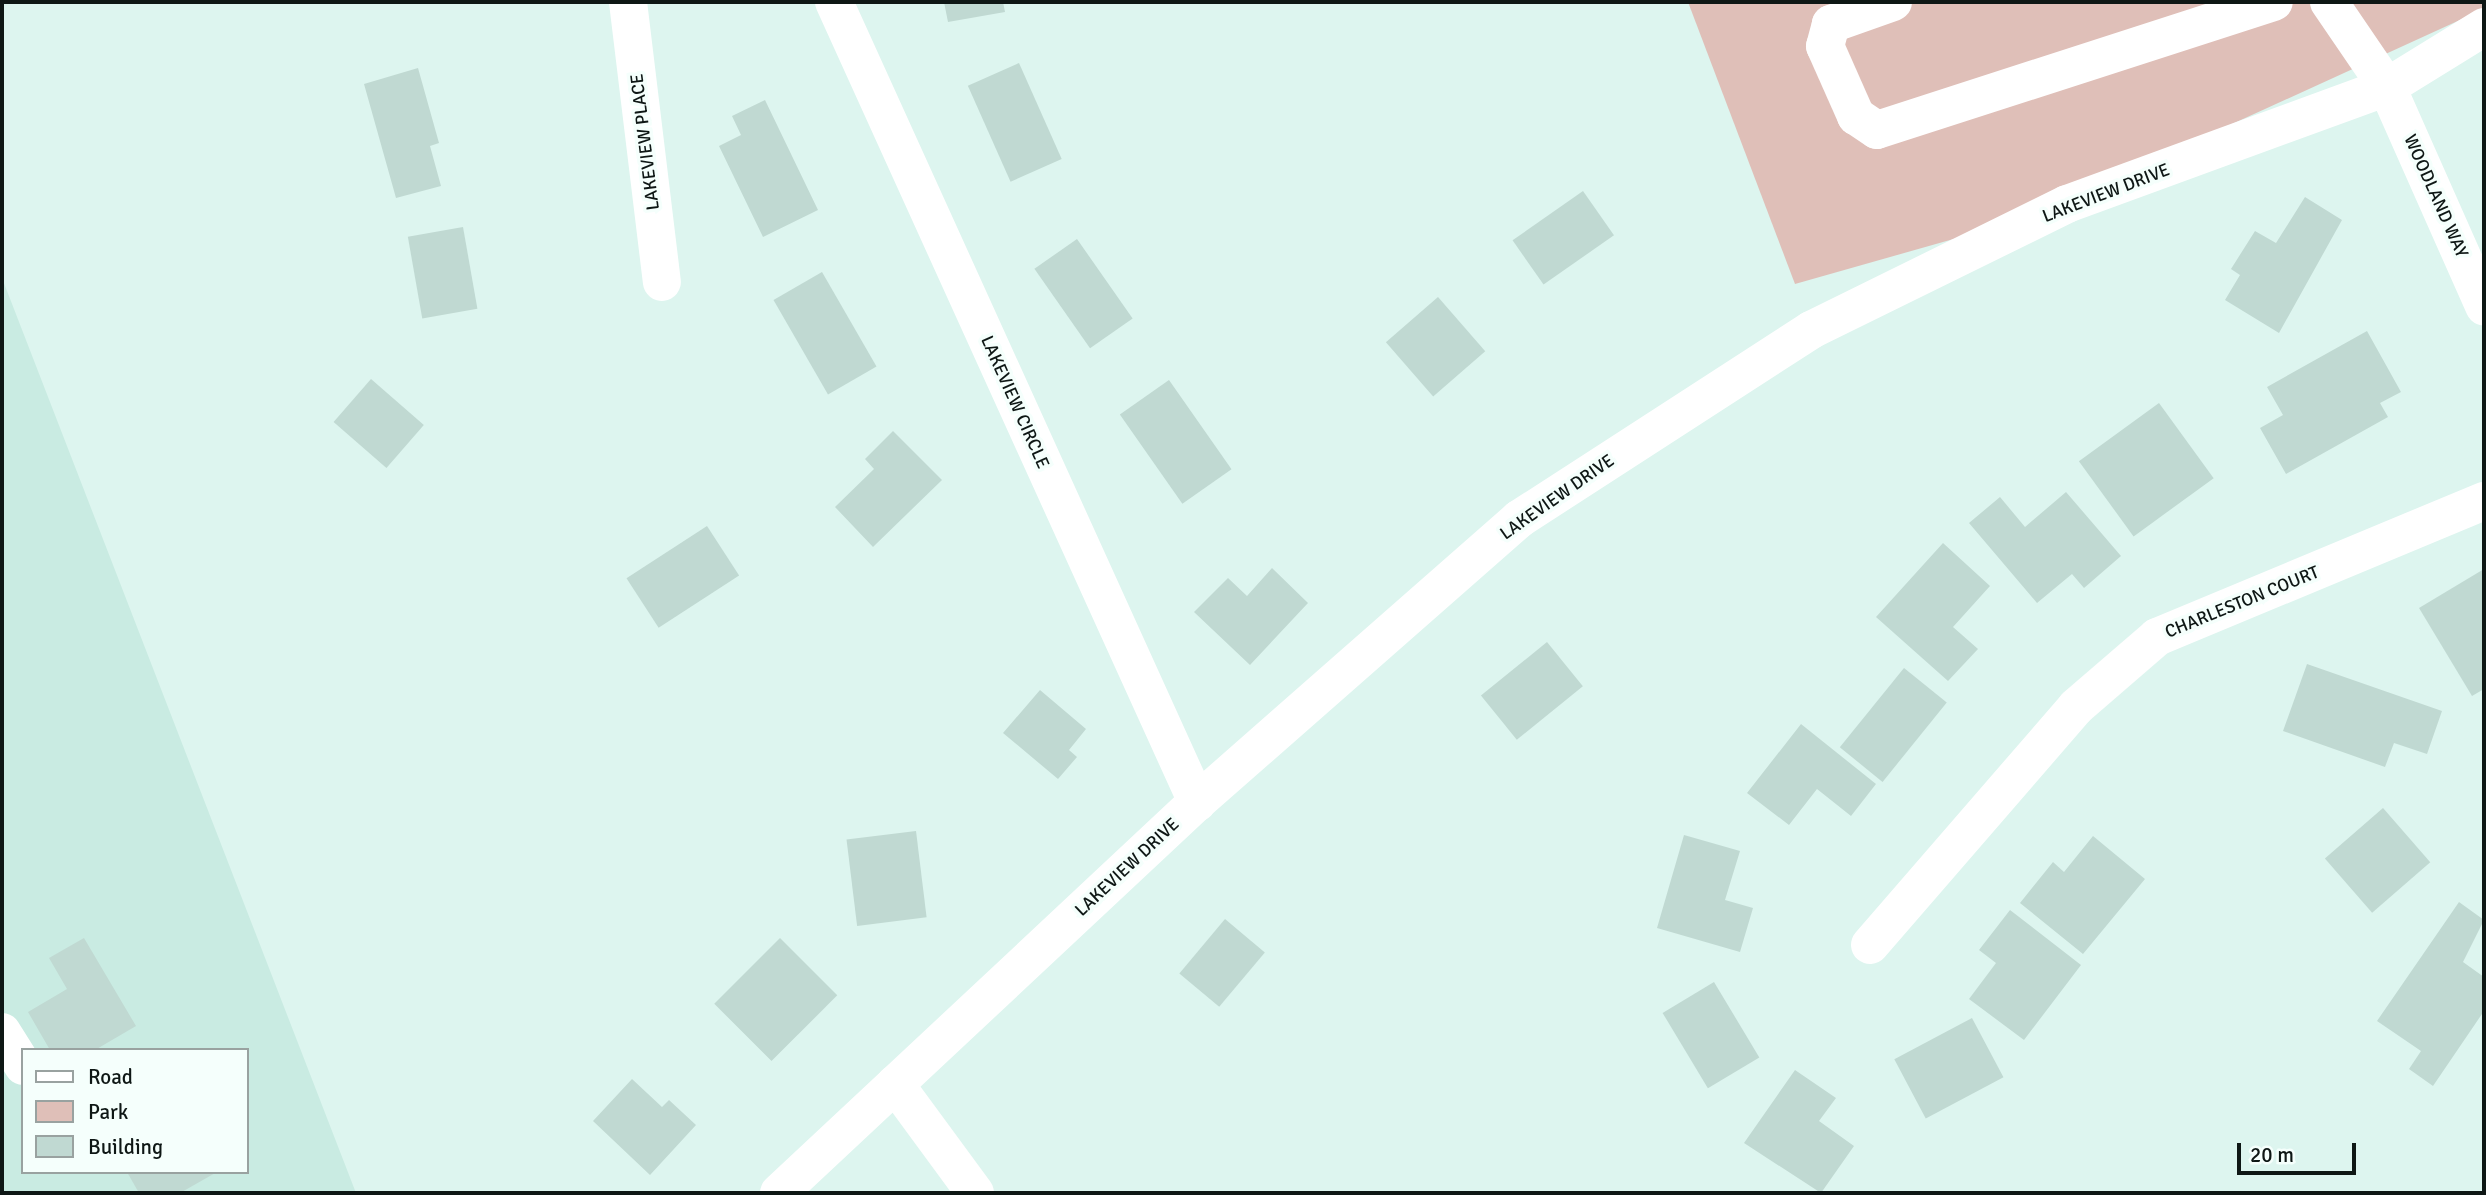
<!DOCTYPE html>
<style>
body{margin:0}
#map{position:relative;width:2486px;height:1195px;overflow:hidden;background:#ddf5ef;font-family:Signika,sans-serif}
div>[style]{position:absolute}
.built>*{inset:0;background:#c9ebe2}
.green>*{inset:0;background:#dfbfb8}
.building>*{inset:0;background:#c0d9d2;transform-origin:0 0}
.minor>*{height:38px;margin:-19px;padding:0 19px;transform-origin:19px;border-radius:19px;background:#fff}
span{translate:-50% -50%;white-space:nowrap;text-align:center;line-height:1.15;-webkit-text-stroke:7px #f5fffc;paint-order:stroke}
.street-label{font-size:18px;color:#0e1715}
.frame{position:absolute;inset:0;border:4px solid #0e1715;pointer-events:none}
.legend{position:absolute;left:21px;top:1048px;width:228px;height:126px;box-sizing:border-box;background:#f5fffc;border:2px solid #99a2a0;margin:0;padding:9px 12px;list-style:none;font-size:21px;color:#0e1715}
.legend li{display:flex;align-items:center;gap:14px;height:35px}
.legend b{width:35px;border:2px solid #99a2a0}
.scale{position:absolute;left:2237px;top:1143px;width:119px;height:32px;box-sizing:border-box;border:4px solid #0e1715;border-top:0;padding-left:9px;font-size:21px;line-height:24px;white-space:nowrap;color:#0e1715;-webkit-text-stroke:5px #f5fffc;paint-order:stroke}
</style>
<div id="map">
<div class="built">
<div style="clip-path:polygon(evenodd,2px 278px,356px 1193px,2px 1193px,2px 278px,23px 1050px,247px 1050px,247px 1172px,23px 1172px,23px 1050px)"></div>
</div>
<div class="green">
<div style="clip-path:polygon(1688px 2px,2484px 2px,2484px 9px,2024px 219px,1795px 284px)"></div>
</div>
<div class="building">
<div style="clip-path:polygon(944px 2px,1003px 2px,1005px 12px,948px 22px)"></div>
<div style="left:1019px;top:63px;width:105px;height:56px;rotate:66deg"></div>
<div style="clip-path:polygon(418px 68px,439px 143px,430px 146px,441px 186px,396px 198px,364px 84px)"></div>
<div style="clip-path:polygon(765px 100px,818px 210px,763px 237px,719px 146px,741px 135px,732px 116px)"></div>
<div style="left:1583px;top:191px;width:54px;height:86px;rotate:55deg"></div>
<div style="clip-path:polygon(2305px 197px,2342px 220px,2279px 333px,2225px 300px,2240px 275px,2231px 269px,2255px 231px,2276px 243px)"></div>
<div style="left:463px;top:227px;width:83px;height:56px;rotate:80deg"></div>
<div style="left:1077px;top:239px;width:97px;height:52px;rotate:55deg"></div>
<div style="left:822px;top:272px;width:109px;height:56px;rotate:60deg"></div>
<div style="left:1438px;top:297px;width:72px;height:69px;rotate:49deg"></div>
<div style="clip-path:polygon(2367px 331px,2401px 392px,2380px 403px,2388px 417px,2286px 474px,2260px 428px,2283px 415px,2267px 387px)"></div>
<div style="left:371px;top:379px;width:70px;height:57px;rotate:41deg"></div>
<div style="left:1169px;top:380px;width:109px;height:60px;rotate:55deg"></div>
<div style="left:2159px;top:403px;width:93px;height:99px;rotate:54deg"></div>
<div style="clip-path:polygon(893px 431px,942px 480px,873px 547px,835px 507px,874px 469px,865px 459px)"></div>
<div style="clip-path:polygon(2066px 492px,2121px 556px,2084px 588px,2072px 574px,2037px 603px,1969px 523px,2000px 497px,2025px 527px)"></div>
<div style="left:707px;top:526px;width:59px;height:96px;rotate:57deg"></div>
<div style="clip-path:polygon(1943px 543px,1990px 586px,1953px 627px,1978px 649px,1948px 681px,1876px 617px)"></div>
<div style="clip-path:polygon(1272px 568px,1308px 603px,1250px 665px,1194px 612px,1228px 578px,1247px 596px)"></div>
<div style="clip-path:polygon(2484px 569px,2484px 689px,2472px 696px,2419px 608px)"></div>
<div style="left:1547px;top:642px;width:57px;height:85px;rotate:51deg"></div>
<div style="clip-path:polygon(2307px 664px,2442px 711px,2427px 754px,2394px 743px,2385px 767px,2283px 731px)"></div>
<div style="left:1904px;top:668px;width:55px;height:102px;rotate:39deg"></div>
<div style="clip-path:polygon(1040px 690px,1086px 729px,1069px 750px,1077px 757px,1058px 779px,1003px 733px)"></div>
<div style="clip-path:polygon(1801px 724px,1876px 784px,1851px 816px,1817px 789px,1789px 825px,1747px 793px)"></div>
<div style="left:2383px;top:808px;width:72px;height:77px;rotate:49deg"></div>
<div style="left:916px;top:831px;width:87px;height:70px;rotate:83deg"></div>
<div style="clip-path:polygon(1684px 835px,1740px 851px,1725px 900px,1753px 908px,1740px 952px,1657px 928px)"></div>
<div style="clip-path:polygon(2093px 836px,2145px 879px,2083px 954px,2020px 903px,2053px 862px,2064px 872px)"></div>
<div style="clip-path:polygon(2459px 902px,2484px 920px,2463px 962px,2484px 977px,2484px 1011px,2433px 1086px,2409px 1069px,2421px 1051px,2377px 1021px)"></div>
<div style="clip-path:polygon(2010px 910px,2081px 965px,2024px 1040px,1969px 999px,1996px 963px,1979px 950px)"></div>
<div style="left:1225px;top:919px;width:52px;height:71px;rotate:40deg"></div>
<div style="clip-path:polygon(84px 938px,136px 1026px,95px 1050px,50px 1050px,28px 1012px,67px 989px,49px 958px)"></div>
<div style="left:780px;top:938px;width:81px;height:93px;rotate:45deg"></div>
<div style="left:1714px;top:982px;width:88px;height:60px;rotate:59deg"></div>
<div style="left:1972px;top:1018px;width:67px;height:88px;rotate:62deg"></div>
<div style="clip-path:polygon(1795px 1070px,1836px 1098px,1819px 1121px,1854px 1146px,1821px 1193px,1744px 1143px)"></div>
<div style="clip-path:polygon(632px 1079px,662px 1107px,669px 1100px,696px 1125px,650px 1175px,593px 1121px)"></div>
<div style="clip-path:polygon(127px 1172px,217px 1172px,180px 1193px,139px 1193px)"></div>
</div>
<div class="minor">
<div style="left:628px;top:2px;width:282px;rotate:83.1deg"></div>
<div style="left:834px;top:2px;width:879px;rotate:65.59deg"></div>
<div style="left:1893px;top:2px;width:66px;rotate:160.5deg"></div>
<div style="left:1831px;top:24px;width:23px;rotate:105deg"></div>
<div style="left:1825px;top:46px;width:77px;rotate:66.1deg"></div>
<div style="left:1856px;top:116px;width:25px;rotate:34deg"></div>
<div style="left:1877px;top:130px;width:417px;rotate:-17.9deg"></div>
<div style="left:2329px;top:2px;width:103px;rotate:55.7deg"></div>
<div style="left:2387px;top:87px;width:240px;rotate:66.1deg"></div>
<div style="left:1870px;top:945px;width:315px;rotate:-49.1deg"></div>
<div style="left:2076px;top:707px;width:107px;rotate:-40.8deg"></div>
<div style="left:2157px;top:637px;width:354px;rotate:-22.6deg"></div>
<div style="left:2px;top:1032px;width:40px;rotate:58deg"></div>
<div style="left:895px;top:1084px;width:135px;rotate:53.7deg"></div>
<div style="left:779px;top:1193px;width:572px;rotate:-43.09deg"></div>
<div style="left:1197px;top:802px;width:429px;rotate:-41.3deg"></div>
<div style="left:1519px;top:519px;width:348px;rotate:-32.9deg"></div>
<div style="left:1811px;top:330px;width:285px;rotate:-26.2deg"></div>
<div style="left:2067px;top:204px;width:341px;rotate:-20.1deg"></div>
<div style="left:2387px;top:87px;width:114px;rotate:-31.7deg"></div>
</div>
<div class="street-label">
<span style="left:645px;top:142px;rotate:-97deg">LAKEVIEW PLACE</span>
<span style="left:2106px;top:193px;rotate:-21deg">LAKEVIEW DRIVE</span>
<span style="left:2436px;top:196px;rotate:66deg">WOODLAND WAY</span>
<span style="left:1015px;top:402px;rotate:66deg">LAKEVIEW CIRCLE</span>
<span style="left:1557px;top:497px;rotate:-35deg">LAKEVIEW DRIVE</span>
<span style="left:2242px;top:602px;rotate:-22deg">CHARLESTON COURT</span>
<span style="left:1127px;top:867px;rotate:-43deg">LAKEVIEW DRIVE</span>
</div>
<div class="frame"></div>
<ul class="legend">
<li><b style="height:9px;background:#fff"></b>Road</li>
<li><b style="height:19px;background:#dfbfb8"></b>Park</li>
<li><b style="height:19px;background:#c0d9d2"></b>Building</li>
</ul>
<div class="scale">20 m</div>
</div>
